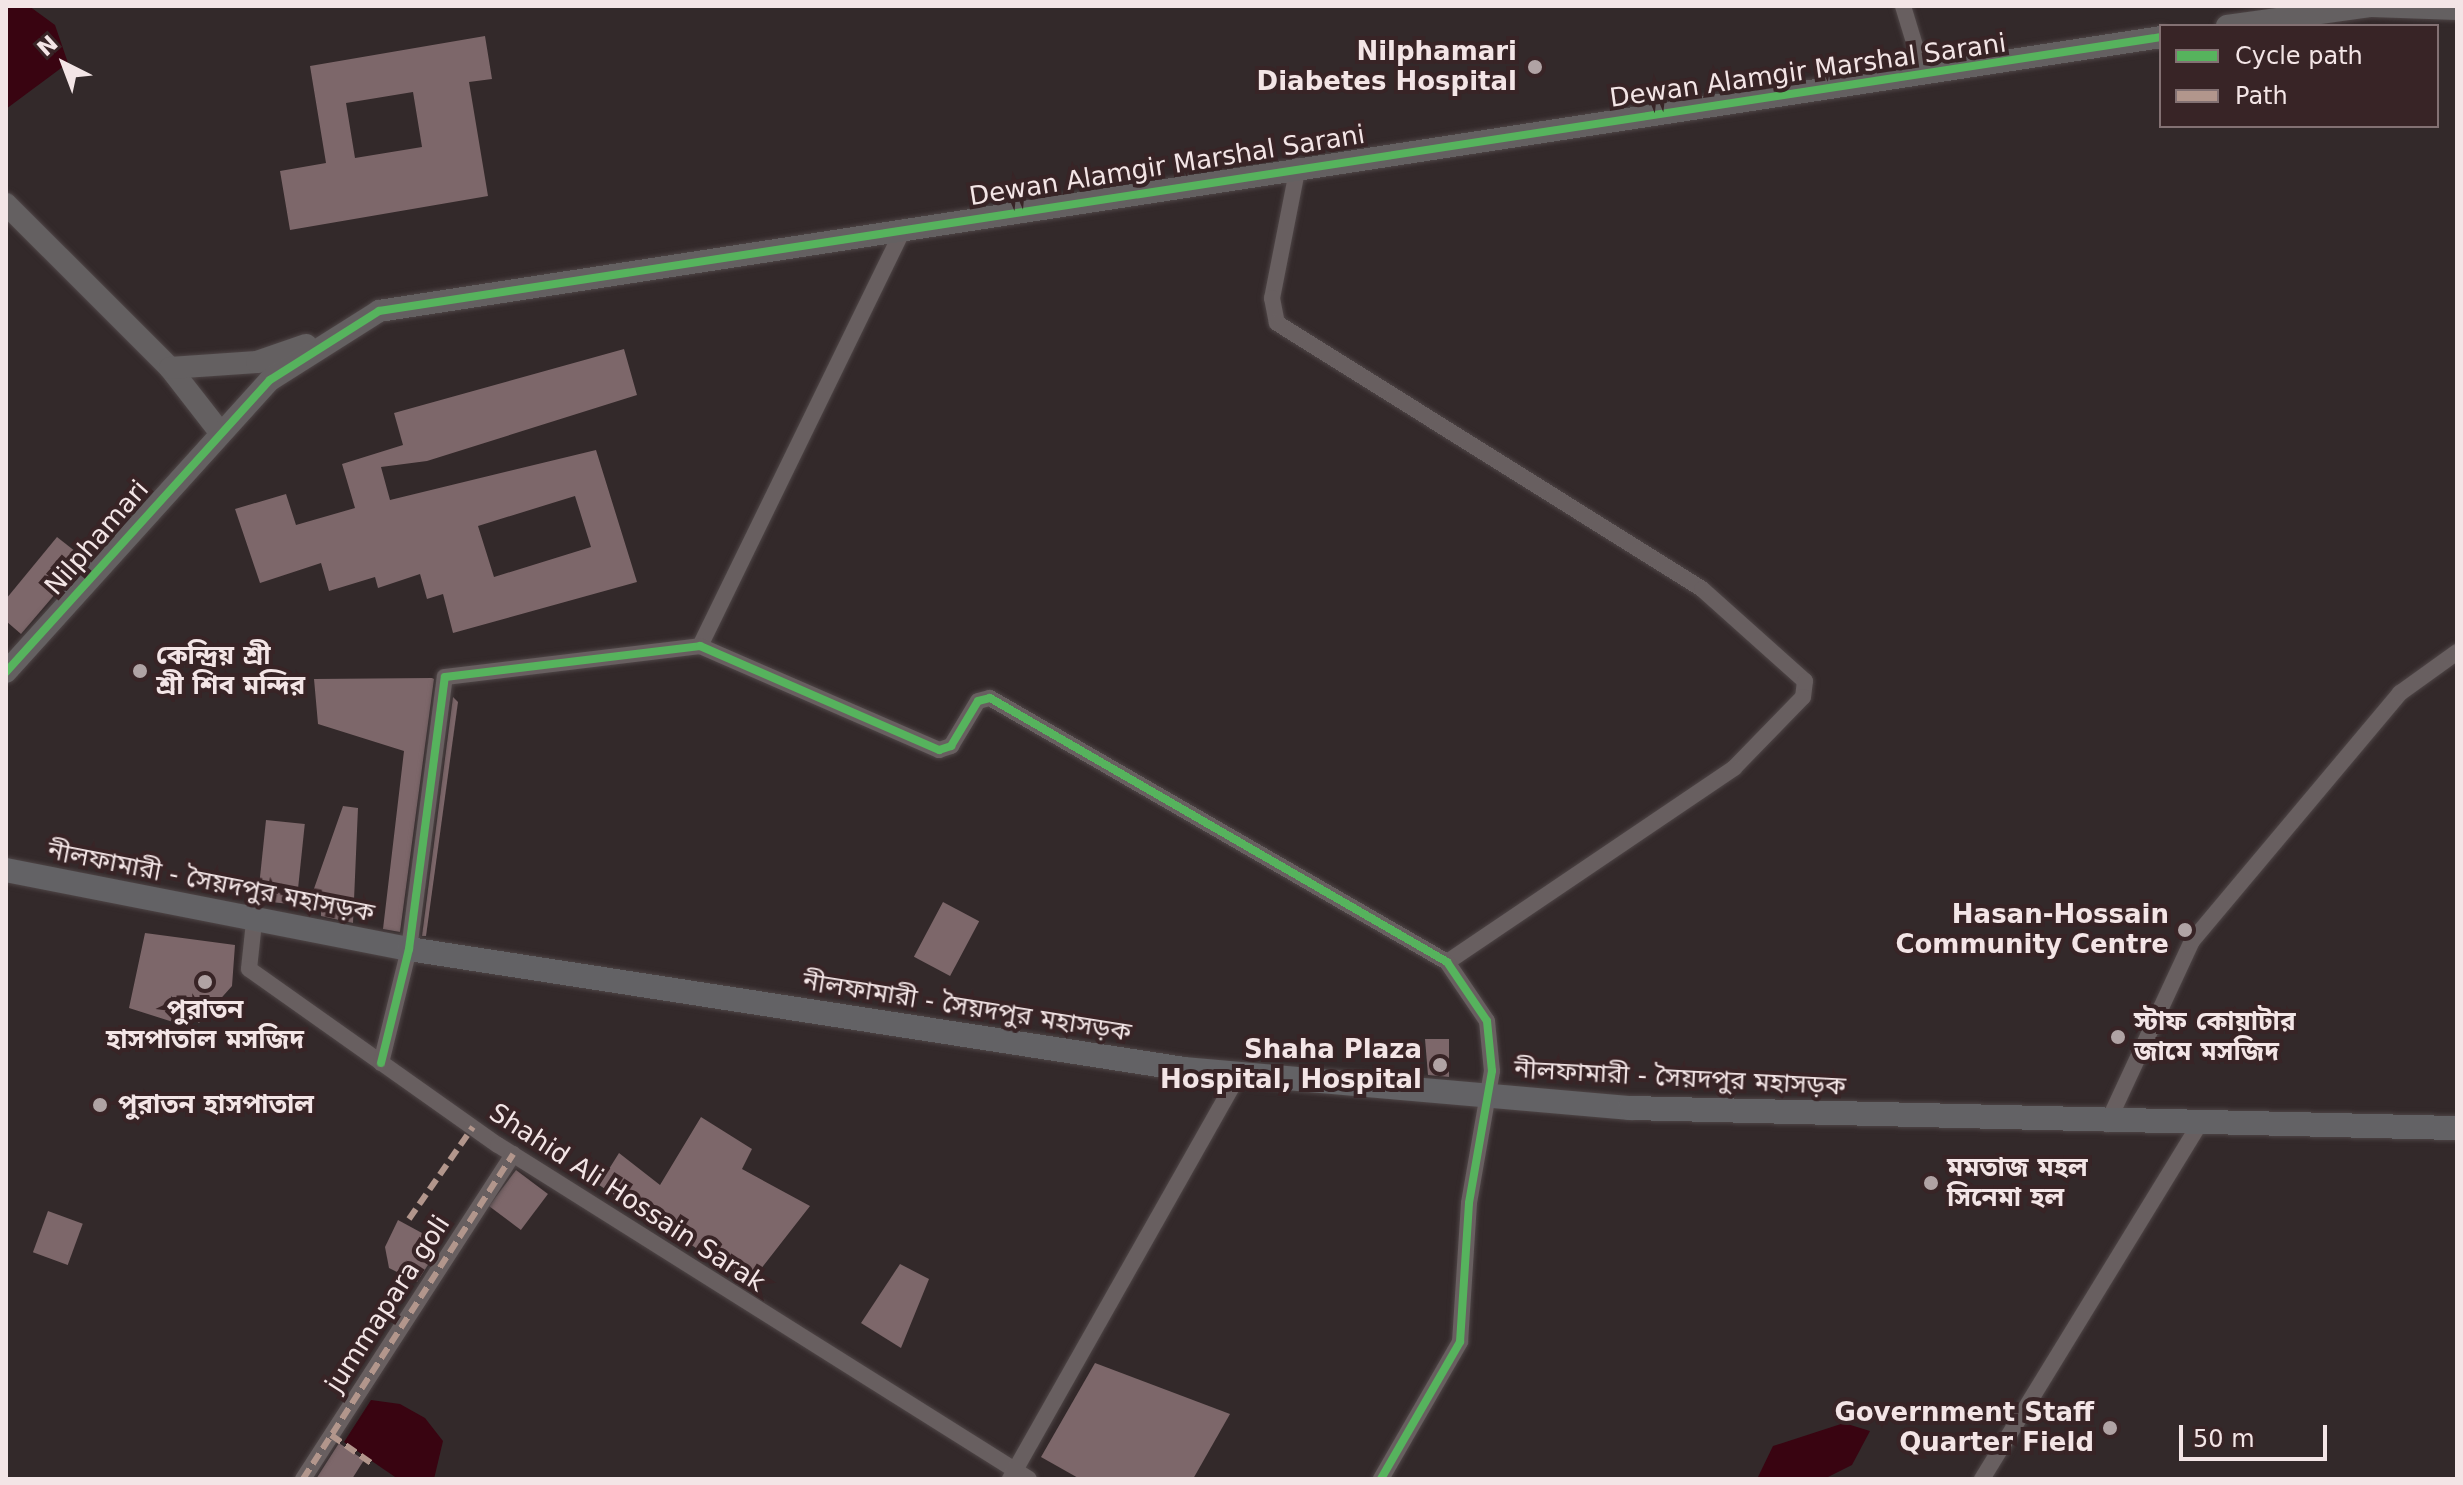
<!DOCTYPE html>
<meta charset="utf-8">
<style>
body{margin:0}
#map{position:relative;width:2463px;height:1485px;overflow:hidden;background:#33292a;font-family:"DejaVu Sans","Noto Sans Bengali",sans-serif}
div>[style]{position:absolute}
.water>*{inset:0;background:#390411}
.building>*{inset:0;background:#7d676a;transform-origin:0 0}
.roads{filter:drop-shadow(0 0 2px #4e4546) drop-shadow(0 0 2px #4e4546)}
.street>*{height:16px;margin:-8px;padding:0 8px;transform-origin:8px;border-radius:8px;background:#685f60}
.secondary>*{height:22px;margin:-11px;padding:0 11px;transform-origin:11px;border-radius:11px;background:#646061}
.primary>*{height:24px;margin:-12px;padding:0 12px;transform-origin:12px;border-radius:12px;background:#636265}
.quiet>*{height:6px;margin-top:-3px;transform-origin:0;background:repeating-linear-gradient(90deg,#b2968c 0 12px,transparent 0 18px)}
.cycleway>*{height:8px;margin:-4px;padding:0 4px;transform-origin:4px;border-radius:4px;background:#56b35d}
.dots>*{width:22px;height:22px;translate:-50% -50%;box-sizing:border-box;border:4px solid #382426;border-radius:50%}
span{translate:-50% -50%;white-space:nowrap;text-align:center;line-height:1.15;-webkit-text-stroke:8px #382426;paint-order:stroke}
.poi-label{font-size:26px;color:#f3e5e6;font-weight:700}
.right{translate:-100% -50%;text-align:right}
.left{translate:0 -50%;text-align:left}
.street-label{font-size:26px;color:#f3e5e6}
.frame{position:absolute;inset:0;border:8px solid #f3e5e6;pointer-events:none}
.legend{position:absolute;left:2159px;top:24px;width:280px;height:104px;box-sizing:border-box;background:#382426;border:2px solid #837173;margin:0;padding:10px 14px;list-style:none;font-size:24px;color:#f3e5e6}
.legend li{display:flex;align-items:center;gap:16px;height:40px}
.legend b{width:40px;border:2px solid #837173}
.north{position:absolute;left:24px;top:24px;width:80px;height:80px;-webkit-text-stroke:6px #382426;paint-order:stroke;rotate:318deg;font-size:22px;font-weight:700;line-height:32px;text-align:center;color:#f3e5e6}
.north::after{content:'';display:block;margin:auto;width:28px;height:36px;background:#f3e5e6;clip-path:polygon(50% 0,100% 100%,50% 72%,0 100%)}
.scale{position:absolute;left:2179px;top:1425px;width:148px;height:36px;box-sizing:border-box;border:4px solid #f3e5e6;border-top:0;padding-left:10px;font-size:24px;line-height:28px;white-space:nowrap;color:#f3e5e6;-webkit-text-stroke:6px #382426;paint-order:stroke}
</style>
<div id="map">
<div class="water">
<div style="clip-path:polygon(6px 6px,29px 6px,55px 25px,68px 63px,6px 109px)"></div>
<div style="clip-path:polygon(371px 1400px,400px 1404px,425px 1418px,443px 1441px,434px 1479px,398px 1479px,344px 1442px)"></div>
<div style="clip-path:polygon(1844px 1423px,1870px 1431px,1852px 1465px,1824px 1479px,1757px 1479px,1773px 1446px)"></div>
</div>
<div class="building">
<div style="clip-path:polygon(evenodd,485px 36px,492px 79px,469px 82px,488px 196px,290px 230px,280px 171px,326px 163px,310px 66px,485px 36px,413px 92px,422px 147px,355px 158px,346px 103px,413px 92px)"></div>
<div style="clip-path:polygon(evenodd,624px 349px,637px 395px,427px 461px,381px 467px,390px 500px,596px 450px,637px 582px,453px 633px,443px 594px,427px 599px,420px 574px,378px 588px,375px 577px,329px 591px,321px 563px,260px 583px,235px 509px,286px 494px,296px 525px,355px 508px,342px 464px,403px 445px,394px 413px,624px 349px,575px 496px,591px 547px,494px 577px,478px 526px,575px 496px)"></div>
<div style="clip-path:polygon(57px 537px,85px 559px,21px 634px,6px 621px,6px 599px)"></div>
<div style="clip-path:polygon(432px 678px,434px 679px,400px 932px,383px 929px,404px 751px,318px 724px,314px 679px)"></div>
<div style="clip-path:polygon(453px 697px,458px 702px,426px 936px,422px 936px)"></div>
<div style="clip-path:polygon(343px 806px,358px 808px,353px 923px,321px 916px,321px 899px,310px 900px)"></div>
<div style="left:266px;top:820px;width:39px;height:81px;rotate:6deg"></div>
<div style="left:943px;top:902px;width:41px;height:62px;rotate:28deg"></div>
<div style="clip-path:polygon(145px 933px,235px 945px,232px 986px,199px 1023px,171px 996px,173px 1022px,129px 1008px)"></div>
<div style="clip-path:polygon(1425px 1039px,1449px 1039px,1449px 1077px,1428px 1075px)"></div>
<div style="clip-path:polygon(701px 1117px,752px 1149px,742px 1169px,810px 1206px,750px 1283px,599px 1185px,619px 1153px,660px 1185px)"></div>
<div style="left:516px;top:1170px;width:40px;height:45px;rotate:37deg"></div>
<div style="left:48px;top:1211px;width:37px;height:44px;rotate:20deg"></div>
<div style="clip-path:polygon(398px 1220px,433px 1239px,435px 1254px,417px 1282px,389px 1268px,385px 1247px)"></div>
<div style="clip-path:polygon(900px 1264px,929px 1279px,901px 1348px,861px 1323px)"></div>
<div style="clip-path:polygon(1095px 1363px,1230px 1414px,1193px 1479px,1080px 1479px,1041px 1457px)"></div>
<div style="clip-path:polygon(339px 1443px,364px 1460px,352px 1479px,316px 1479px)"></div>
</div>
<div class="roads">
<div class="street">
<div style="left:1903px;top:6px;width:72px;rotate:73.1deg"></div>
<div style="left:1298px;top:166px;width:135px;rotate:101.1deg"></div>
<div style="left:1272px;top:298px;width:25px;rotate:79deg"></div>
<div style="left:1277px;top:323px;width:501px;rotate:32.04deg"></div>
<div style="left:1702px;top:589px;width:138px;rotate:41.8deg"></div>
<div style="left:1805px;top:681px;width:16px;rotate:97deg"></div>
<div style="left:1803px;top:697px;width:99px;rotate:134.2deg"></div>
<div style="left:1734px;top:768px;width:346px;rotate:145.9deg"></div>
<div style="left:700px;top:646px;width:466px;rotate:-64deg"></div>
<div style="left:254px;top:922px;width:47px;rotate:96.1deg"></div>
<div style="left:249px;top:969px;width:305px;rotate:35.3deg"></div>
<div style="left:498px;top:1145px;width:627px;rotate:32.17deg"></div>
<div style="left:381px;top:1063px;width:117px;rotate:-76.2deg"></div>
<div style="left:409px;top:949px;width:274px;rotate:-82.5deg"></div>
<div style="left:445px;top:677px;width:257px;rotate:-6.9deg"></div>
<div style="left:700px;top:646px;width:261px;rotate:23.5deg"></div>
<div style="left:939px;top:750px;width:13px;rotate:-18deg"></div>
<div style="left:951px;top:746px;width:52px;rotate:-59deg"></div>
<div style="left:978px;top:701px;width:12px;rotate:-14deg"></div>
<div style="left:990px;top:698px;width:528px;rotate:30.01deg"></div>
<div style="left:1447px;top:962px;width:71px;rotate:55.9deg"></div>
<div style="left:1487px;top:1021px;width:50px;rotate:84.3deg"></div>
<div style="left:1492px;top:1071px;width:134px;rotate:99.9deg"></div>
<div style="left:1469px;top:1203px;width:139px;rotate:93.7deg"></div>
<div style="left:1460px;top:1342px;width:158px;rotate:120deg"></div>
<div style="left:2107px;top:1124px;width:202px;rotate:-65.1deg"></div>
<div style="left:2192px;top:941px;width:324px;rotate:-50deg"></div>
<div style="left:2400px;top:693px;width:70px;rotate:-35.7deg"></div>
<div style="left:303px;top:1479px;width:387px;rotate:-57.1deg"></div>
<div style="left:1010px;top:1479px;width:465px;rotate:-60.5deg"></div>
<div style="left:1982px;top:1479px;width:415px;rotate:-58.5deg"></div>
</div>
<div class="secondary">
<div style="left:2227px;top:26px;width:146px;rotate:-7.9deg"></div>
<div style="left:2372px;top:6px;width:85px;rotate:2deg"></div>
<div style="left:6px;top:204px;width:232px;rotate:45deg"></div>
<div style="left:170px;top:368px;width:80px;rotate:52.1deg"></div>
<div style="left:170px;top:368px;width:87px;rotate:-3.9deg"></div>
<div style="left:257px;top:362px;width:52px;rotate:-19.1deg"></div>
<div style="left:6px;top:672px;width:394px;rotate:-47.9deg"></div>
<div style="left:270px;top:380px;width:129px;rotate:-32.3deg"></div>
<div style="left:379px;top:311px;width:1803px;rotate:-8.74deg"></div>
</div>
<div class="primary">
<div style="left:6px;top:870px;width:411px;rotate:11.1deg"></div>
<div style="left:409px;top:949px;width:784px;rotate:8.8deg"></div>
<div style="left:1184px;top:1069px;width:448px;rotate:5deg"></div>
<div style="left:1630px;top:1108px;width:827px;rotate:1.39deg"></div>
</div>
</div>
<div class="quiet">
<div style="left:409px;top:1219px;width:112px;rotate:-55.2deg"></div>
<div style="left:331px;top:1435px;width:52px;rotate:34.9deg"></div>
<div style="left:303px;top:1479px;width:387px;rotate:-57.1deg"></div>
</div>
<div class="cycleway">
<div style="left:6px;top:672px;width:394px;rotate:-47.9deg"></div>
<div style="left:270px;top:380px;width:129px;rotate:-32.3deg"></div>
<div style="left:379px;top:311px;width:1803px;rotate:-8.74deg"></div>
<div style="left:381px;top:1063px;width:117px;rotate:-76.2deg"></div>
<div style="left:409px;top:949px;width:274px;rotate:-82.5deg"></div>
<div style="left:445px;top:677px;width:257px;rotate:-6.9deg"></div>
<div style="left:700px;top:646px;width:261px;rotate:23.5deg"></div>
<div style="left:939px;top:750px;width:13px;rotate:-18deg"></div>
<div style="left:951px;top:746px;width:52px;rotate:-59deg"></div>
<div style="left:978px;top:701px;width:12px;rotate:-14deg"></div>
<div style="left:990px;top:698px;width:528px;rotate:30.01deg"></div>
<div style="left:1447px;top:962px;width:71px;rotate:55.9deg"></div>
<div style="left:1487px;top:1021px;width:50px;rotate:84.3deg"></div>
<div style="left:1492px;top:1071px;width:134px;rotate:99.9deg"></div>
<div style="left:1469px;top:1203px;width:139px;rotate:93.7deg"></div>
<div style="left:1460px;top:1342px;width:158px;rotate:120deg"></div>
</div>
<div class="dots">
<div style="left:1535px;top:67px;background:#b0a3a4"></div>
<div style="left:140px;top:671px;background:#b0a3a4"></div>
<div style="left:2185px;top:930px;background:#b0a3a4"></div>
<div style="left:205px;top:982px;background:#b0a3a4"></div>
<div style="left:2118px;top:1037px;background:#b0a3a4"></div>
<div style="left:1440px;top:1065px;background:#b0a3a4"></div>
<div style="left:100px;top:1105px;background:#b0a3a4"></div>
<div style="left:1931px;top:1183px;background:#b0a3a4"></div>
<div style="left:2110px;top:1428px;background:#b0a3a4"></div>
</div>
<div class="poi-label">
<span class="right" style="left:1517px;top:67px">Nilphamari<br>Diabetes Hospital</span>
<span class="left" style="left:156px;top:671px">কেন্দ্রিয় শ্রী<br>শ্রী শিব মন্দির</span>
<span class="right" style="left:2169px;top:930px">Hasan-Hossain<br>Community Centre</span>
<span style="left:205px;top:1025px">পুরাতন<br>হাসপাতাল মসজিদ</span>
<span class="left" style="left:2134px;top:1037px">স্টাফ কোয়াটার<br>জামে মসজিদ</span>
<span class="right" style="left:1422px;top:1065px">Shaha Plaza<br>Hospital, Hospital</span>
<span class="left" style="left:118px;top:1105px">পুরাতন হাসপাতাল</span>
<span class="left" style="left:1947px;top:1183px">মমতাজ মহল<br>সিনেমা হল</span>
<span class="right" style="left:2094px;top:1428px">Government Staff<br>Quarter Field</span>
</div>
<div class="street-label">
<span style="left:1808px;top:71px;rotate:-8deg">Dewan Alamgir Marshal Sarani</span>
<span style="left:1167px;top:166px;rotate:-9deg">Dewan Alamgir Marshal Sarani</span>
<span style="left:97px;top:538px;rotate:-49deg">Nilphamari</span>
<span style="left:211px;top:882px;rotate:11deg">নীলফামারী - সৈয়দপুর মহাসড়ক</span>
<span style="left:967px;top:1007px;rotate:9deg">নীলফামারী - সৈয়দপুর মহাসড়ক</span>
<span style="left:1680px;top:1078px;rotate:3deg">নীলফামারী - সৈয়দপুর মহাসড়ক</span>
<span style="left:627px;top:1198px;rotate:33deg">Shahid Ali Hossain Sarak</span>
<span style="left:388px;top:1304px;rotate:-57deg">jummapara goli</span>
</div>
<div class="frame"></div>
<ul class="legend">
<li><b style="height:10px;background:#56b35d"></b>Cycle path</li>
<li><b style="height:10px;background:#b2968c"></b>Path</li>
</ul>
<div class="north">N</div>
<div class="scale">50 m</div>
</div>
